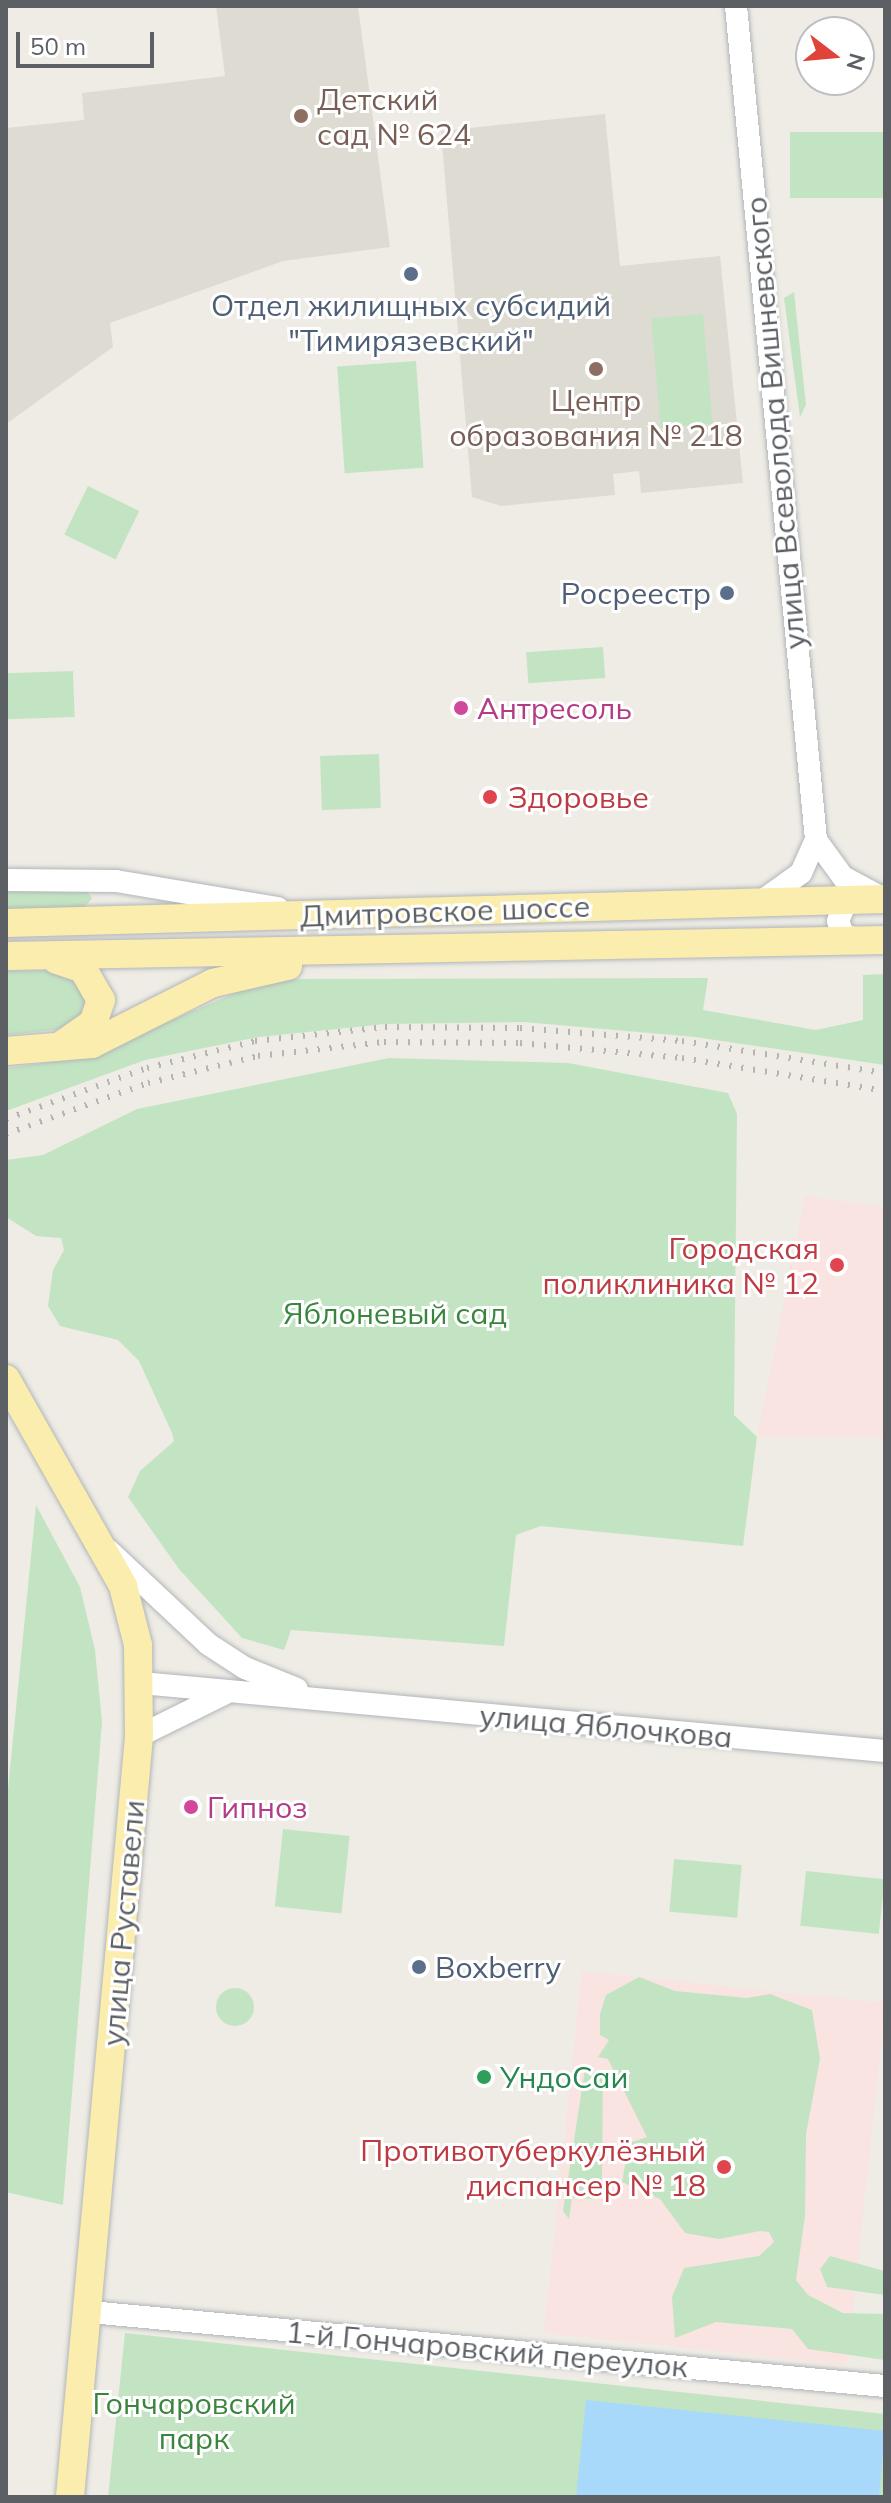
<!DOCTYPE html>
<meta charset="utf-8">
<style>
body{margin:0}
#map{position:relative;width:891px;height:2503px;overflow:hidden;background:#eeece5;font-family:Mulish,sans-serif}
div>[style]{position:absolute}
.education>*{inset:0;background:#dedbd3}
.medical>*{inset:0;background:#fae4e2;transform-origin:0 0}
.green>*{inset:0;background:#c3e4c2;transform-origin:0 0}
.round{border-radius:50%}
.water>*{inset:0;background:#a8d8fa}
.roads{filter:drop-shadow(0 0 2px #b2b5b9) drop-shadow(0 0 2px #b2b5b9)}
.minor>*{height:22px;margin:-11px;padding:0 11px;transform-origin:11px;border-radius:11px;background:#fff}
.major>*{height:28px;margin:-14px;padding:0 14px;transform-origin:14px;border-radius:14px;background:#fbedad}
.rail>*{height:6px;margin-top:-3px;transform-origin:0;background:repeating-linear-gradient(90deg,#b3b4b4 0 2px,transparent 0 12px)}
.dots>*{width:22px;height:22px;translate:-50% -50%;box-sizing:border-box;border:4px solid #fff;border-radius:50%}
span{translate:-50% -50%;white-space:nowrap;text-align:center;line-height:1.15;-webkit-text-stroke:6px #fff;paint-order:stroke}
.education-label{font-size:30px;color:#785e54}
.left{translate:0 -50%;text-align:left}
.service-label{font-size:30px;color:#4e5e75}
.right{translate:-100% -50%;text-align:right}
.street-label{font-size:30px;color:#5c6064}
.hotel-label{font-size:30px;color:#b23c85}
.health-label{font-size:30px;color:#be3a42}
.park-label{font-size:30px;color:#3a853d}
.leisure-label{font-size:30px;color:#27864d}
.frame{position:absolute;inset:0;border:8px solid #5c6064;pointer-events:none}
.north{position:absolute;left:795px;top:16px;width:80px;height:80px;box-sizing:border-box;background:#fff;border:2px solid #bebfc1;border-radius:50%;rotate:106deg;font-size:22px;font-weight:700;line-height:32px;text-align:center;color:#5c6064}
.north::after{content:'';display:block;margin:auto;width:28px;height:36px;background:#e04339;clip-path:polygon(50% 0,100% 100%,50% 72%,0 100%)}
.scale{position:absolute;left:16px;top:32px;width:138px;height:36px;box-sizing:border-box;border:4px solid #5c6064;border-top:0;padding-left:10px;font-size:24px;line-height:28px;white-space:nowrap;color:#5c6064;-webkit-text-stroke:6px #fff;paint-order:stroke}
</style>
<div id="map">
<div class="education">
<div style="clip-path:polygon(216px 6px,358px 6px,390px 247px,283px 261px,110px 323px,113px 347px,6px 424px,6px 128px,84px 120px,82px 93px,225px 76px)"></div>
<div style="clip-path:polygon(605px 114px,620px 266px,720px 256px,743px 483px,641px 493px,639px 471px,613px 474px,615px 495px,501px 506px,472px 497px,441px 131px)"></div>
</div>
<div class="medical">
<div style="clip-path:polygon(805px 1196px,885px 1207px,885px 1437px,757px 1437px)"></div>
<div style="left:582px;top:1971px;width:305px;height:364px;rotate:6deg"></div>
</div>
<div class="green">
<div style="left:885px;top:132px;width:66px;height:95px;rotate:90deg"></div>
<div style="clip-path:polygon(794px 292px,806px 405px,800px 417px,784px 298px)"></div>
<div style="left:703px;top:314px;width:110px;height:52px;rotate:85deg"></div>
<div style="left:416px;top:361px;width:107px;height:79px;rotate:86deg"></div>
<div style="left:88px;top:486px;width:57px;height:54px;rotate:26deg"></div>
<div style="left:603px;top:647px;width:31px;height:77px;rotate:86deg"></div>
<div style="left:73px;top:671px;width:46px;height:67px;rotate:88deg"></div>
<div style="left:379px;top:754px;width:54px;height:59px;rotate:88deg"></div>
<div style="clip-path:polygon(85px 888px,92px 898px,84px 908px,6px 909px,6px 889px)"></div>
<div style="clip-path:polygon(64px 970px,92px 999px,73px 1028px,6px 1035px,6px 971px)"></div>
<div style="clip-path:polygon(885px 974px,885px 1065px,695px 1037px,524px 1022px,385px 1024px,259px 1037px,145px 1060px,6px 1111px,6px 1068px,84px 1058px,256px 984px,299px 979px,708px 978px,703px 1010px,816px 1030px,863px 1020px,863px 975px)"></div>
<div style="clip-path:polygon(389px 1058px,568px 1063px,728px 1093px,737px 1114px,734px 1415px,757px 1437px,743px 1546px,541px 1526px,516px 1535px,504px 1646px,291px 1630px,284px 1650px,242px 1638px,179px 1569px,128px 1497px,140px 1471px,174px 1441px,172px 1433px,139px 1361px,118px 1340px,60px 1326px,48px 1306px,53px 1270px,64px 1250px,61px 1238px,36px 1236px,6px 1217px,6px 1160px,43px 1155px,137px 1109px)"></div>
<div style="clip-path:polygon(36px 1505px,80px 1587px,95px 1650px,102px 1722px,63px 2205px,6px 2192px,6px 1810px)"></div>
<div style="left:283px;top:1829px;width:67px;height:78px;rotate:6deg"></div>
<div style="left:674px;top:1859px;width:68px;height:53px;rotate:5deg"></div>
<div style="left:806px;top:1871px;width:79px;height:55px;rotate:6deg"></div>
<div style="clip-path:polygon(639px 1977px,675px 1991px,747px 1998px,770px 1994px,812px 2010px,820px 2059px,806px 2134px,805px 2216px,796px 2280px,808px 2295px,843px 2313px,885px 2314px,885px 2360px,808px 2349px,792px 2329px,716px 2322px,675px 2338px,672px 2297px,684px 2268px,759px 2256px,774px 2242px,769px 2232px,760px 2231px,719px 2239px,685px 2233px,660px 2199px,622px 2182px,629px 2143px,647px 2137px,608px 2059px,598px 2057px,609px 2040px,600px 2035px,600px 2014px,606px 1995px)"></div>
<div class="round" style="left:216px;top:1988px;width:38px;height:38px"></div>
<div style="clip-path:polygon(585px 2069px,603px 2074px,602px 2180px,595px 2199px,572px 2198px,569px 2219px,563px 2211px)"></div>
<div style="clip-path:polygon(830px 2256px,885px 2271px,885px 2295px,827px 2287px,820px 2269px)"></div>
<div style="clip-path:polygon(125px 2333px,885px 2414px,885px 2497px,108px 2497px)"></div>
</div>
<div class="water">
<div style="clip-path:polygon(586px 2400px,885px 2431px,879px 2497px,576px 2497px)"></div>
</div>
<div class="roads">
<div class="minor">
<div style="left:736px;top:6px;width:838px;rotate:84.52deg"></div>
<div style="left:816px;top:840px;width:46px;rotate:53.9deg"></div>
<div style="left:843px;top:877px;width:47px;rotate:28.2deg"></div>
<div style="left:6px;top:880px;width:110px;rotate:0.5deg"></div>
<div style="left:116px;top:881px;width:164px;rotate:9.5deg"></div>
<div style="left:858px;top:899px;width:14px;rotate:159deg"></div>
<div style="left:845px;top:904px;width:18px;rotate:112deg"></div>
<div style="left:838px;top:921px;width:14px;rotate:69deg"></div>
<div style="left:843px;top:934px;width:17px;rotate:24deg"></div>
<div style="left:762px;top:901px;width:48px;rotate:-35.7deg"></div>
<div style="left:801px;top:873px;width:36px;rotate:-66deg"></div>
<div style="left:108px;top:1550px;width:137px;rotate:43.2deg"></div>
<div style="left:208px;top:1644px;width:44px;rotate:33deg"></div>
<div style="left:245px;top:1668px;width:56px;rotate:22deg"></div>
<div style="left:141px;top:1683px;width:747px;rotate:5.22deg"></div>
<div style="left:139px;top:1736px;width:95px;rotate:-26.3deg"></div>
<div style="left:90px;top:2312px;width:798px;rotate:5.32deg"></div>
</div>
<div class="major">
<div style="left:6px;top:923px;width:879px;rotate:-1.56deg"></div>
<div style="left:6px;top:956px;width:879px;rotate:-1.04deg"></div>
<div style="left:57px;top:960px;width:28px;rotate:19deg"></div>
<div style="left:83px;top:969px;width:36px;rotate:60deg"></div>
<div style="left:101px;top:1000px;width:24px;rotate:109deg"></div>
<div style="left:93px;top:1023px;width:37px;rotate:145deg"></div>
<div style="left:6px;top:1051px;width:86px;rotate:-4.7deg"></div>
<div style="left:92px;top:1044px;width:136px;rotate:-26.8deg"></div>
<div style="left:213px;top:983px;width:77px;rotate:-12.8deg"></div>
<div style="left:6px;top:1379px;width:238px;rotate:60.5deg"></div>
<div style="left:123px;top:1586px;width:61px;rotate:75.7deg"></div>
<div style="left:138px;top:1645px;width:91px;rotate:89.4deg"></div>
<div style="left:139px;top:1736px;width:764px;rotate:95.18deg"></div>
</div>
</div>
<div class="rail">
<div style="left:6px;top:1119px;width:150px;rotate:-19.9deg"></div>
<div style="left:147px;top:1068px;width:111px;rotate:-14deg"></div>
<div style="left:255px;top:1041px;width:131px;rotate:-6.1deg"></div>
<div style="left:385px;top:1027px;width:135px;rotate:0.4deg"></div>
<div style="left:520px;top:1028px;width:163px;rotate:4.6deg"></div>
<div style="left:682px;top:1041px;width:206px;rotate:9deg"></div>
<div style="left:6px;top:1134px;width:151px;rotate:-19.8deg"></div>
<div style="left:148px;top:1083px;width:113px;rotate:-13.8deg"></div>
<div style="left:258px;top:1056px;width:127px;rotate:-6.3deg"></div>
<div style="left:384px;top:1042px;width:136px;rotate:0.4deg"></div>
<div style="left:520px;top:1043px;width:163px;rotate:5.3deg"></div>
<div style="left:682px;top:1058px;width:206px;rotate:9.2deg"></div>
</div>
<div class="dots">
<div style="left:301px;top:116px;background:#8d6e63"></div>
<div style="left:411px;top:274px;background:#5c6f8a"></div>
<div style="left:596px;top:369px;background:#8d6e63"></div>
<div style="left:727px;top:593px;background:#5c6f8a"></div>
<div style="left:461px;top:708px;background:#d1479c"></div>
<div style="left:490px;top:797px;background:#e0444e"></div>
<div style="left:837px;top:1265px;background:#e0444e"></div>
<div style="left:191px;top:1807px;background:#d1479c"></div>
<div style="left:419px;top:1967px;background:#5c6f8a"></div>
<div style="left:484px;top:2077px;background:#2e9e5b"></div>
<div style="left:724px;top:2167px;background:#e0444e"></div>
</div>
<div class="education-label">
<span class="left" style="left:317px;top:116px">Детский<br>сад № 624</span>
<span style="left:596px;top:417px">Центр<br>образования № 218</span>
</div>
<div class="service-label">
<span style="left:411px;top:322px">Отдел жилищных субсидий<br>"Тимирязевский"</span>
<span class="right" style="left:711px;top:593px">Росреестр</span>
<span class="left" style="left:435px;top:1967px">Boxberry</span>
</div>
<div class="street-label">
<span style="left:775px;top:423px;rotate:-95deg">улица Всеволода Вишневского</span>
<span style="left:445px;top:911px;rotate:-2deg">Дмитровское шоссе</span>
<span style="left:606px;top:1726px;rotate:5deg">улица Яблочкова</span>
<span style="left:123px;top:1923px;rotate:-85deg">улица Руставели</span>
<span style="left:487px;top:2349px;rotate:5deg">1-й Гончаровский переулок</span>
</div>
<div class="hotel-label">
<span class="left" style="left:477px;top:708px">Антресоль</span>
<span class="left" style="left:207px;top:1807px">Гипноз</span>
</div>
<div class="health-label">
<span class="left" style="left:508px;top:797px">Здоровье</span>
<span class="right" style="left:819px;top:1265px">Городская<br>поликлиника № 12</span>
<span class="right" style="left:706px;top:2167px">Противотуберкулёзный<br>диспансер № 18</span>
</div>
<div class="park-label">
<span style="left:395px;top:1313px">Яблоневый сад</span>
<span style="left:194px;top:2420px">Гончаровский<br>парк</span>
</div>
<div class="leisure-label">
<span class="left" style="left:500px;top:2077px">УндоСаи</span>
</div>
<div class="frame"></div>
<div class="north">N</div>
<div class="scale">50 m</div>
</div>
